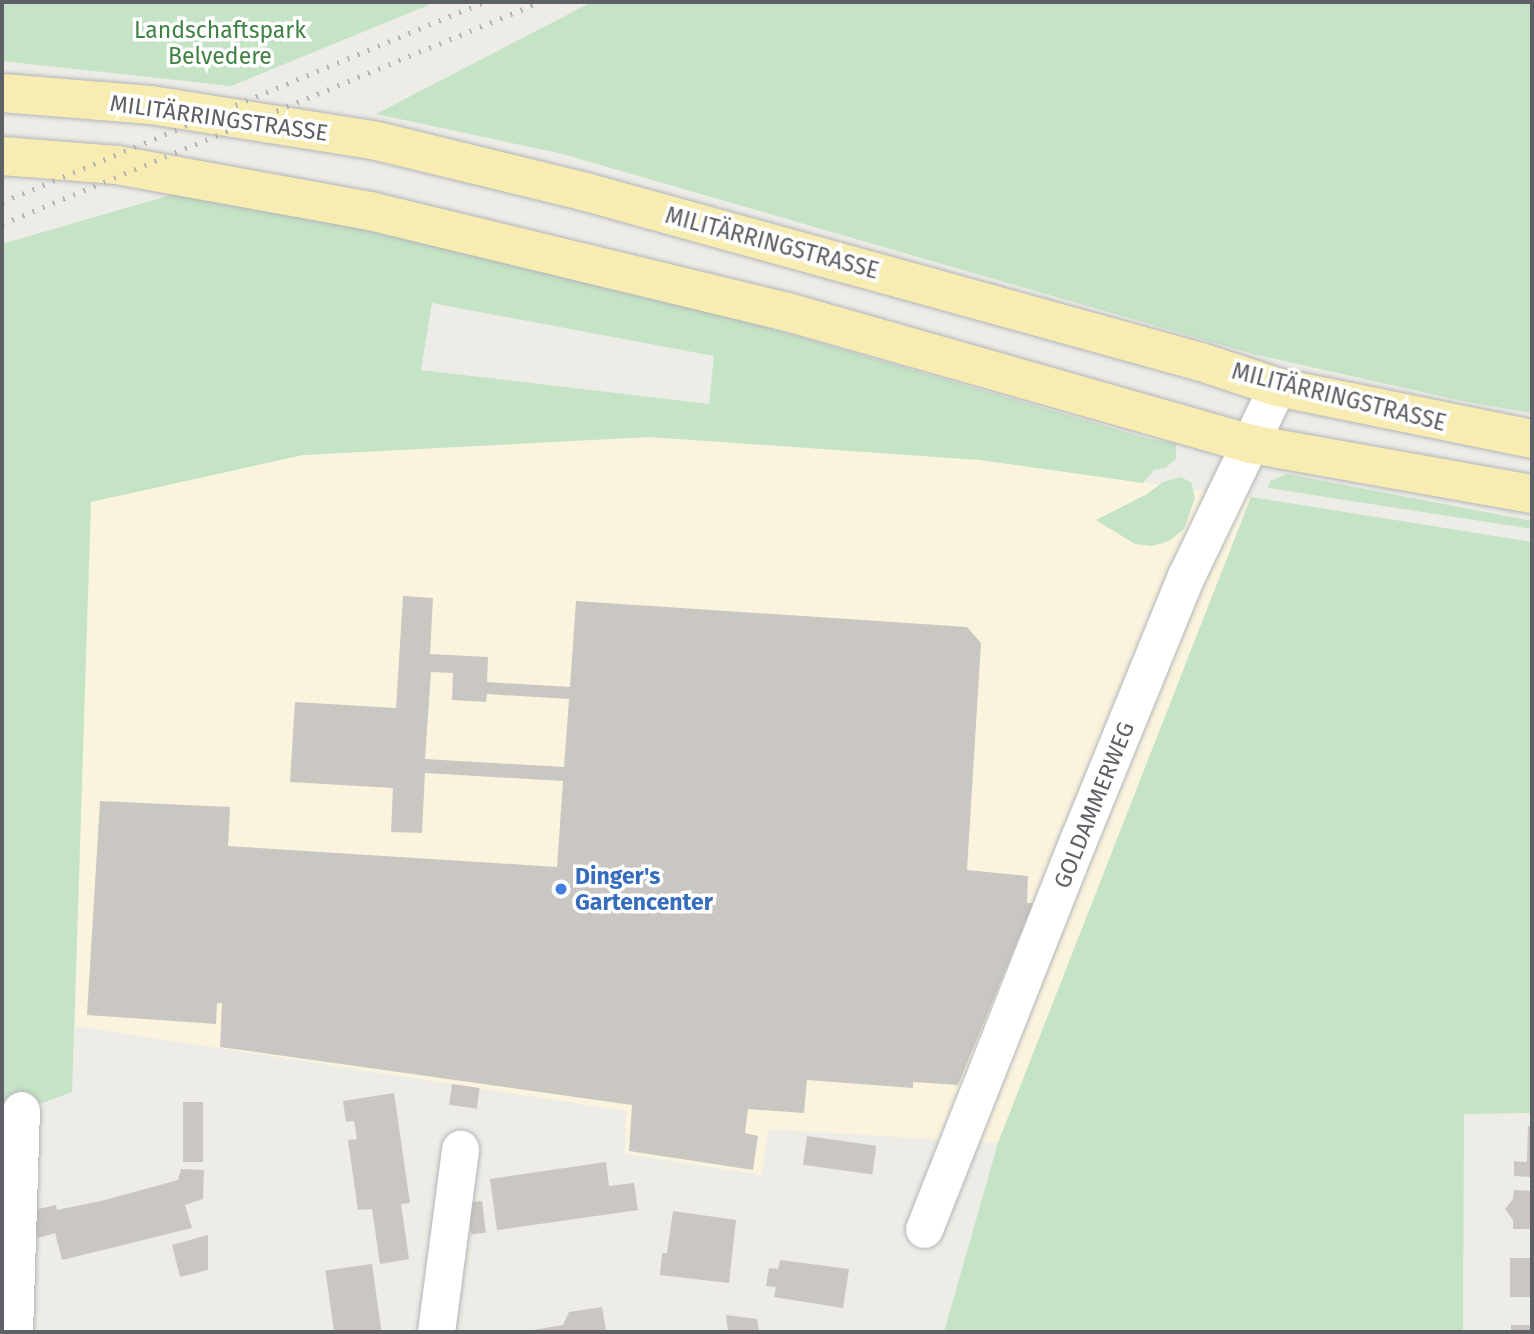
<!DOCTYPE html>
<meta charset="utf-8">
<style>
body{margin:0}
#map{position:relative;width:1534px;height:1334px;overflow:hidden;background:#eeece6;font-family:"Fira Sans",sans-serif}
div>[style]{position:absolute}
.commercial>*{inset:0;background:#faf4de}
.green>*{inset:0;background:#c5e3c5}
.building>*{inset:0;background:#cac7c2;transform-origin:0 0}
.roads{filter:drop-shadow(0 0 2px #b3b5b9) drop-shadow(0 0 2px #b3b5b9)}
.minor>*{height:37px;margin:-18.5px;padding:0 18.5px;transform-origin:18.5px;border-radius:18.5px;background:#fff}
.major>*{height:38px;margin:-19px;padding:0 19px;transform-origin:19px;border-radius:19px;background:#f7edb2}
.rail>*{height:5px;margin-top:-2.5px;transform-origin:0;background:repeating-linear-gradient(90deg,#b3b4b4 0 2px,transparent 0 11px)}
.dots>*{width:19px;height:19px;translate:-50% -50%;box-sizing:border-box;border:4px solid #fff;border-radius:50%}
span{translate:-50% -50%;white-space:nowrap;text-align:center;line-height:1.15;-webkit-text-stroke:7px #fff;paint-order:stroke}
.park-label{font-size:23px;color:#3f8243}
.street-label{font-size:23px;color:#5d6064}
.shop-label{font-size:23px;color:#366cbe;font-weight:700}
.left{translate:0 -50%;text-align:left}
.frame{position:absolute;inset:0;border:4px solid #5d6064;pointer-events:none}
</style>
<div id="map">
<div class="commercial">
<div style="clip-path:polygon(650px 437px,980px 460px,1251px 497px,998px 1143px,768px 1129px,762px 1175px,625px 1154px,626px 1111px,75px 1026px,90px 502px,303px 455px)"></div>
</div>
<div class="green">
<div style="clip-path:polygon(2px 2px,436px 2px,231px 86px,2px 61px)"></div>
<div style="clip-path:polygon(592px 2px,1532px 2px,1532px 413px,1467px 402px,1253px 354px,559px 153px,376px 114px)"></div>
<div style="clip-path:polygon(evenodd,198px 187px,397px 231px,762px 326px,1150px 439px,1176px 443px,1176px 459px,1165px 468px,1154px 470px,1143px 483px,980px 460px,650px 437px,303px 455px,91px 502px,72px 1092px,34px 1106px,2px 1107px,2px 244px,198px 187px,432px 303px,714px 356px,709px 404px,421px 370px,432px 303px)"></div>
<div style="clip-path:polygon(1287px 474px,1532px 521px,1532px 529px,1268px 488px,1270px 481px)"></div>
<div style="clip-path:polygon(1180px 477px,1191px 482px,1195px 498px,1184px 529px,1169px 541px,1152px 546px,1135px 544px,1096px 520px,1147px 494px,1163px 482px)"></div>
<div style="clip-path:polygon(1251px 497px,1532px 542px,1532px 1113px,1464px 1114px,1463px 1332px,944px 1332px,998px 1143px)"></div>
</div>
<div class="building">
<div style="clip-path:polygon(evenodd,403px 596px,433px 598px,430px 654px,488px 657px,487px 682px,570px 687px,576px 601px,967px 627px,981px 643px,967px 870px,1028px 876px,1027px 903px,1033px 903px,958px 1085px,913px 1082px,913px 1088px,807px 1080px,804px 1113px,748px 1109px,745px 1133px,758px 1136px,753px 1170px,629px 1151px,632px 1105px,220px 1047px,222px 1003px,217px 1003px,216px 1024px,87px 1015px,100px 801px,230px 807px,228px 846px,557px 867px,563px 781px,425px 773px,422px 833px,391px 832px,393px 788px,290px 782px,295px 702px,396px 708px,403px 596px,431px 672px,453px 673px,452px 700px,486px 702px,487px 694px,569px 699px,564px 767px,425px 759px,431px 672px)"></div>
<div style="left:452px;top:1084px;width:28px;height:21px;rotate:8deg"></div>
<div style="clip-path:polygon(394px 1093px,410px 1203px,401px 1204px,409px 1259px,380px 1264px,372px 1209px,358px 1210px,348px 1140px,357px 1139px,354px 1121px,346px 1122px,343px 1101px)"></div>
<div style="left:183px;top:1102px;width:20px;height:60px"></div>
<div style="clip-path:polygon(1528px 1126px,1532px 1126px,1532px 1177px,1514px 1176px,1514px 1161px,1527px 1162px)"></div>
<div style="left:807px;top:1136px;width:70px;height:29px;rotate:8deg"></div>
<div style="clip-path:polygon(606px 1162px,609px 1186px,634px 1183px,638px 1210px,497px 1230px,490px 1179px)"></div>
<div style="clip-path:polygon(181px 1169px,204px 1170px,203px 1199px,185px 1205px,192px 1228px,62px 1260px,55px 1233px,38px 1238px,30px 1211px,56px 1205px,57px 1210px,101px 1201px,178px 1180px)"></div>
<div style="clip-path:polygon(1514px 1190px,1532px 1191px,1532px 1229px,1513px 1229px,1513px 1220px,1505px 1209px,1513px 1199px)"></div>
<div style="left:482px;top:1201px;width:32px;height:15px;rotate:83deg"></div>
<div style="clip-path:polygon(673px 1211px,736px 1220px,729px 1283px,660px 1275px,662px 1253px,667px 1253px)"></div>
<div style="clip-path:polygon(208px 1235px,208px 1270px,180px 1277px,172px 1245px)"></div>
<div style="left:1510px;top:1258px;width:22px;height:39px"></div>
<div style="clip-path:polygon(780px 1260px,849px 1269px,843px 1308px,774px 1297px,776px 1287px,766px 1286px,769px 1268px,778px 1269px)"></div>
<div style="left:372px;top:1264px;width:69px;height:47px;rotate:82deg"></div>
<div style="clip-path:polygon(602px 1307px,606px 1330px,521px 1332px,563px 1325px,569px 1312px)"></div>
<div style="clip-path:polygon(726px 1315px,757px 1319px,759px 1332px,728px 1332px)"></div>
<div style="left:1511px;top:1325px;width:21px;height:7px"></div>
</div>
<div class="roads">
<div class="minor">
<div style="left:924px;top:1229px;width:421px;rotate:-68.4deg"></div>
<div style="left:1079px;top:838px;width:283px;rotate:-67.8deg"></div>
<div style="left:1186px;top:576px;width:210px;rotate:-64.3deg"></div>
<div style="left:14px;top:1332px;width:222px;rotate:-88.2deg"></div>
<div style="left:436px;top:1332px;width:185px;rotate:-82.5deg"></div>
</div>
<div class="major">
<div style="left:2px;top:93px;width:149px;rotate:4.6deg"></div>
<div style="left:151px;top:105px;width:225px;rotate:9deg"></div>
<div style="left:373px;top:140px;width:219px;rotate:13.7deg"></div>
<div style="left:586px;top:192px;width:638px;rotate:15.45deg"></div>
<div style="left:1201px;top:362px;width:80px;rotate:18.2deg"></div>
<div style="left:1277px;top:387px;width:260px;rotate:11.5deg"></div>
<div style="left:2px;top:156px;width:115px;rotate:4.5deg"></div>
<div style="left:117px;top:165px;width:257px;rotate:10.3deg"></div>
<div style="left:370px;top:211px;width:426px;rotate:13.6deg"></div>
<div style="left:784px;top:311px;width:486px;rotate:15.9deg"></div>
<div style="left:1251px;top:444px;width:285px;rotate:10.1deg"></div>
</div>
</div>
<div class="rail">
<div style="left:2px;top:202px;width:522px;rotate:-22.54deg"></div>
<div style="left:2px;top:224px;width:582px;rotate:-22.42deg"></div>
</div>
<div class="dots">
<div style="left:561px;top:889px;background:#3f7fe0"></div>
</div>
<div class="park-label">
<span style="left:220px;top:43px">Landschaftspark<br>Belvedere</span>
</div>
<div class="street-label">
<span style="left:219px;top:118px;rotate:8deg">MILITÄRRINGSTRASSE</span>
<span style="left:772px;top:243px;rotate:15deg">MILITÄRRINGSTRASSE</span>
<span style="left:1339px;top:397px;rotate:14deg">MILITÄRRINGSTRASSE</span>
<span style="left:1094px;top:805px;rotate:-68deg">GOLDAMMERWEG</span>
</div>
<div class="shop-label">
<span class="left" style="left:575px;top:889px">Dinger's<br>Gartencenter</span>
</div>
<div class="frame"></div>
</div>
